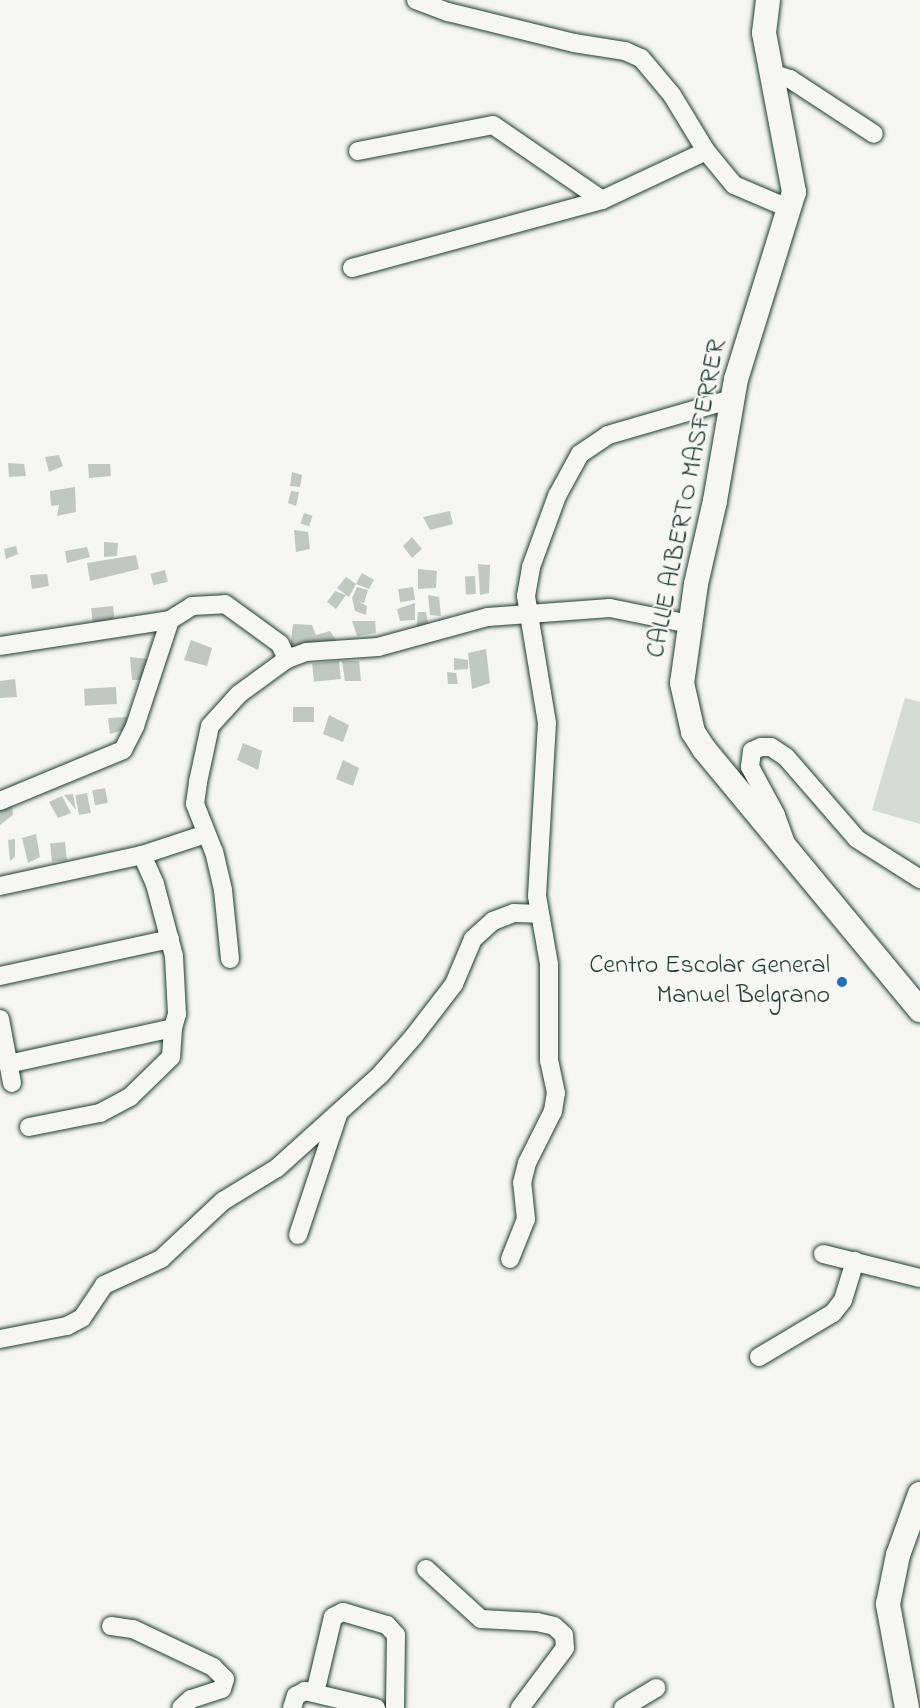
<!DOCTYPE html>
<style>
body{margin:0}
#map{position:relative;width:920px;height:1708px;overflow:hidden;background:#f6f6f2;font-family:"Indie Flower",sans-serif}
div>[style]{position:absolute}
.green>*{inset:0;background:#d6dbd6}
.building>*{inset:0;background:#c1c8c3;transform-origin:0 0}
.roads{filter:drop-shadow(0 0 2px #1f3d34) drop-shadow(0 0 2px #1f3d34)}
.minor>*{height:18px;margin:-9px;padding:0 9px;transform-origin:9px;border-radius:9px;background:#f6f6f2}
.major>*{height:24px;margin:-12px;padding:0 12px;transform-origin:12px;border-radius:12px;background:#f6f6f2}
.dots>*{width:16px;height:16px;translate:-50% -50%;box-sizing:border-box;border:3px solid #f6f6f2;border-radius:50%}
span{translate:-50% -50%;white-space:nowrap;text-align:center;line-height:1.15;-webkit-text-stroke:4.5px #f6f6f2;paint-order:stroke}
.street-label{font-size:26px;color:#1f3d34}
.poi-label{font-size:26px;color:#1f3d34}
.right{translate:-100% -50%;text-align:right}
</style>
<div id="map">
<div class="green">
<div style="clip-path:polygon(905px 698px,920px 702px,920px 824px,872px 810px)"></div>
</div>
<div class="building">
<div style="clip-path:polygon(59px 455px,63px 466px,49px 472px,45px 457px)"></div>
<div style="clip-path:polygon(8px 463px,24px 464px,26px 476px,9px 477px)"></div>
<div style="clip-path:polygon(88px 464px,110px 464px,111px 476px,89px 478px)"></div>
<div style="clip-path:polygon(292px 472px,302px 475px,300px 487px,290px 486px)"></div>
<div style="clip-path:polygon(75px 487px,76px 512px,57px 516px,59px 505px,51px 506px,50px 491px)"></div>
<div style="clip-path:polygon(291px 491px,299px 492px,296px 506px,288px 503px)"></div>
<div style="clip-path:polygon(450px 511px,453px 524px,430px 530px,423px 517px)"></div>
<div style="left:304px;top:513px;width:9px;height:11px;rotate:18deg"></div>
<div style="clip-path:polygon(294px 530px,308px 532px,310px 549px,296px 552px)"></div>
<div style="clip-path:polygon(412px 537px,422px 549px,412px 558px,403px 546px)"></div>
<div style="clip-path:polygon(104px 542px,118px 543px,117px 556px,104px 557px)"></div>
<div style="clip-path:polygon(16px 546px,18px 554px,6px 559px,4px 549px)"></div>
<div style="clip-path:polygon(87px 547px,90px 557px,67px 563px,65px 551px)"></div>
<div style="clip-path:polygon(136px 555px,139px 569px,90px 581px,87px 563px)"></div>
<div style="clip-path:polygon(478px 564px,490px 565px,489px 593px,480px 595px)"></div>
<div style="clip-path:polygon(418px 569px,437px 571px,436px 588px,418px 589px)"></div>
<div style="left:165px;top:570px;width:12px;height:15px;rotate:76deg"></div>
<div style="clip-path:polygon(362px 573px,374px 580px,369px 589px,356px 584px)"></div>
<div style="clip-path:polygon(47px 574px,49px 586px,32px 589px,30px 575px)"></div>
<div style="left:475px;top:576px;width:18px;height:10px;rotate:87deg"></div>
<div style="clip-path:polygon(346px 577px,356px 584px,349px 597px,337px 588px)"></div>
<div style="clip-path:polygon(357px 587px,368px 590px,364px 603px,358px 601px,367px 606px,366px 615px,355px 611px,352px 598px)"></div>
<div style="left:413px;top:587px;width:13px;height:15px;rotate:81deg"></div>
<div style="clip-path:polygon(335px 591px,346px 595px,336px 609px,327px 602px)"></div>
<div style="clip-path:polygon(428px 595px,439px 597px,441px 616px,430px 615px)"></div>
<div style="clip-path:polygon(415px 603px,415px 620px,400px 621px,397px 609px)"></div>
<div style="left:113px;top:606px;width:18px;height:22px;rotate:84deg"></div>
<div style="clip-path:polygon(418px 612px,426px 612px,429px 627px,416px 632px)"></div>
<div style="clip-path:polygon(352px 621px,375px 621px,376px 633px,357px 636px)"></div>
<div style="clip-path:polygon(293px 624px,312px 625px,316px 635px,330px 631px,340px 646px,290px 650px)"></div>
<div style="clip-path:polygon(191px 640px,212px 648px,207px 666px,184px 660px)"></div>
<div style="clip-path:polygon(486px 649px,490px 683px,472px 689px,468px 653px)"></div>
<div style="clip-path:polygon(130px 657px,148px 659px,144px 680px,132px 680px)"></div>
<div style="clip-path:polygon(454px 658px,468px 660px,468px 669px,454px 670px)"></div>
<div style="left:339px;top:661px;width:18px;height:27px;rotate:84deg"></div>
<div style="clip-path:polygon(342px 661px,359px 661px,361px 681px,345px 681px)"></div>
<div style="clip-path:polygon(447px 672px,456px 673px,458px 684px,448px 684px)"></div>
<div style="clip-path:polygon(15px 679px,17px 697px,0 698px,0 681px)"></div>
<div style="left:116px;top:687px;width:17px;height:32px;rotate:87deg"></div>
<div style="left:314px;top:707px;width:15px;height:21px;rotate:90deg"></div>
<div style="clip-path:polygon(329px 715px,349px 725px,343px 742px,323px 734px)"></div>
<div style="clip-path:polygon(127px 717px,127px 729px,110px 734px,108px 718px)"></div>
<div style="clip-path:polygon(243px 743px,262px 751px,258px 770px,237px 760px)"></div>
<div style="clip-path:polygon(343px 760px,359px 768px,353px 786px,336px 779px)"></div>
<div style="left:105px;top:788px;width:15px;height:13px;rotate:79deg"></div>
<div style="left:87px;top:793px;width:20px;height:12px;rotate:79deg"></div>
<div style="clip-path:polygon(73px 794px,76px 810px,64px 795px)"></div>
<div style="clip-path:polygon(62px 796px,71px 813px,58px 818px,49px 802px)"></div>
<div style="clip-path:polygon(12px 806px,13px 815px,0 825px,0 810px)"></div>
<div style="clip-path:polygon(36px 834px,40px 857px,28px 863px,22px 838px)"></div>
<div style="clip-path:polygon(15px 839px,15px 857px,10px 861px,8px 840px)"></div>
<div style="left:65px;top:842px;width:18px;height:15px;rotate:84deg"></div>
</div>
<div class="roads">
<div class="minor">
<div style="left:416px;top:0;width:34px;rotate:21deg"></div>
<div style="left:448px;top:12px;width:130px;rotate:13.8deg"></div>
<div style="left:574px;top:43px;width:52px;rotate:8.9deg"></div>
<div style="left:625px;top:51px;width:17px;rotate:24deg"></div>
<div style="left:641px;top:58px;width:48px;rotate:50deg"></div>
<div style="left:672px;top:95px;width:66px;rotate:58.7deg"></div>
<div style="left:706px;top:151px;width:44px;rotate:50.5deg"></div>
<div style="left:734px;top:185px;width:61px;rotate:23.2deg"></div>
<div style="left:771px;top:73px;width:20px;rotate:18deg"></div>
<div style="left:790px;top:79px;width:100px;rotate:33.2deg"></div>
<div style="left:358px;top:151px;width:137px;rotate:-10.9deg"></div>
<div style="left:493px;top:125px;width:132px;rotate:34.5deg"></div>
<div style="left:352px;top:268px;width:259px;rotate:-15.2deg"></div>
<div style="left:602px;top:200px;width:115px;rotate:-25.2deg"></div>
<div style="left:0;top:646px;width:172px;rotate:-8.7deg"></div>
<div style="left:0;top:801px;width:133px;rotate:-22.5deg"></div>
<div style="left:123px;top:750px;width:27px;rotate:-63deg"></div>
<div style="left:135px;top:726px;width:112px;rotate:-71.7deg"></div>
<div style="left:170px;top:620px;width:26px;rotate:-32deg"></div>
<div style="left:192px;top:606px;width:33px;rotate:-3deg"></div>
<div style="left:225px;top:604px;width:68px;rotate:36deg"></div>
<div style="left:280px;top:644px;width:17px;rotate:65deg"></div>
<div style="left:786px;top:843px;width:30px;rotate:-110deg"></div>
<div style="left:776px;top:815px;width:55px;rotate:-118.4deg"></div>
<div style="left:750px;top:767px;width:16px;rotate:-83deg"></div>
<div style="left:752px;top:751px;width:10px;rotate:-24deg"></div>
<div style="left:761px;top:747px;width:10px"></div>
<div style="left:771px;top:747px;width:18px;rotate:34deg"></div>
<div style="left:786px;top:757px;width:108px;rotate:49.1deg"></div>
<div style="left:857px;top:839px;width:75px;rotate:32.4deg"></div>
<div style="left:0;top:886px;width:145px;rotate:-12.3deg"></div>
<div style="left:142px;top:855px;width:67px;rotate:-18.2deg"></div>
<div style="left:230px;top:959px;width:69px;rotate:-95.8deg"></div>
<div style="left:223px;top:890px;width:39px;rotate:-103deg"></div>
<div style="left:214px;top:852px;width:52px;rotate:-111.6deg"></div>
<div style="left:195px;top:804px;width:22px;rotate:-82deg"></div>
<div style="left:198px;top:782px;width:57px;rotate:-77.9deg"></div>
<div style="left:210px;top:726px;width:43px;rotate:-47.8deg"></div>
<div style="left:239px;top:694px;width:59px;rotate:-36.1deg"></div>
<div style="left:287px;top:659px;width:20px;rotate:-20deg"></div>
<div style="left:306px;top:652px;width:72px;rotate:-4deg"></div>
<div style="left:378px;top:647px;width:114px;rotate:-15.3deg"></div>
<div style="left:488px;top:617px;width:122px;rotate:-4.2deg"></div>
<div style="left:610px;top:608px;width:81px;rotate:11.4deg"></div>
<div style="left:0;top:976px;width:174px;rotate:-12.3deg"></div>
<div style="left:0;top:1019px;width:65px;rotate:79.4deg"></div>
<div style="left:8px;top:1064px;width:169px;rotate:-12.3deg"></div>
<div style="left:173px;top:1028px;width:15px;rotate:-74deg"></div>
<div style="left:177px;top:1014px;width:58px;rotate:-93deg"></div>
<div style="left:174px;top:956px;width:74px;rotate:-104.8deg"></div>
<div style="left:155px;top:884px;width:32px;rotate:-114deg"></div>
<div style="left:29px;top:1127px;width:72px;rotate:-11.2deg"></div>
<div style="left:100px;top:1113px;width:34px;rotate:-28deg"></div>
<div style="left:130px;top:1097px;width:57px;rotate:-44.3deg"></div>
<div style="left:171px;top:1057px;width:29px;rotate:-86deg"></div>
<div style="left:298px;top:1235px;width:126px;rotate:-71.6deg"></div>
<div style="left:823px;top:1254px;width:100px;rotate:13.9deg"></div>
<div style="left:510px;top:1259px;width:43px;rotate:-68.2deg"></div>
<div style="left:526px;top:1219px;width:36px;rotate:-96deg"></div>
<div style="left:522px;top:1183px;width:21px;rotate:-76deg"></div>
<div style="left:527px;top:1163px;width:58px;rotate:-63.4deg"></div>
<div style="left:553px;top:1111px;width:18px;rotate:-81deg"></div>
<div style="left:556px;top:1093px;width:33px;rotate:-102deg"></div>
<div style="left:549px;top:1061px;width:97px;rotate:-90deg"></div>
<div style="left:549px;top:964px;width:69px;rotate:-100deg"></div>
<div style="left:537px;top:896px;width:173px;rotate:-86.7deg"></div>
<div style="left:547px;top:723px;width:129px;rotate:-99.4deg"></div>
<div style="left:526px;top:596px;width:29px;rotate:-80deg"></div>
<div style="left:531px;top:567px;width:76px;rotate:-69.9deg"></div>
<div style="left:557px;top:496px;width:48px;rotate:-61.3deg"></div>
<div style="left:580px;top:454px;width:34px;rotate:-34deg"></div>
<div style="left:608px;top:435px;width:129px;rotate:-16.2deg"></div>
<div style="left:0;top:1339px;width:68px;rotate:-11deg"></div>
<div style="left:67px;top:1326px;width:17px;rotate:-28deg"></div>
<div style="left:82px;top:1318px;width:40px;rotate:-56deg"></div>
<div style="left:104px;top:1285px;width:63px;rotate:-24.5deg"></div>
<div style="left:161px;top:1259px;width:85px;rotate:-43.1deg"></div>
<div style="left:223px;top:1201px;width:63px;rotate:-31.4deg"></div>
<div style="left:277px;top:1168px;width:139px;rotate:-42.1deg"></div>
<div style="left:380px;top:1075px;width:52px;rotate:-48.9deg"></div>
<div style="left:414px;top:1036px;width:66px;rotate:-52.4deg"></div>
<div style="left:454px;top:984px;width:49px;rotate:-67.1deg"></div>
<div style="left:473px;top:939px;width:27px;rotate:-42deg"></div>
<div style="left:493px;top:921px;width:22px;rotate:-21deg"></div>
<div style="left:514px;top:913px;width:25px;rotate:2deg"></div>
<div style="left:759px;top:1357px;width:86px;rotate:-30.7deg"></div>
<div style="left:833px;top:1313px;width:16px;rotate:-52deg"></div>
<div style="left:843px;top:1300px;width:41px;rotate:-72.9deg"></div>
<div style="left:426px;top:1569px;width:74px;rotate:42.3deg"></div>
<div style="left:481px;top:1619px;width:56px;rotate:3.1deg"></div>
<div style="left:537px;top:1622px;width:17px;rotate:13deg"></div>
<div style="left:554px;top:1626px;width:13px;rotate:42deg"></div>
<div style="left:564px;top:1635px;width:13px;rotate:86deg"></div>
<div style="left:565px;top:1648px;width:75px;rotate:126.9deg"></div>
<div style="left:111px;top:1626px;width:22px;rotate:8deg"></div>
<div style="left:133px;top:1629px;width:89px;rotate:25.4deg"></div>
<div style="left:213px;top:1667px;width:17px;rotate:45deg"></div>
<div style="left:225px;top:1679px;width:10px;rotate:107deg"></div>
<div style="left:222px;top:1689px;width:33px;rotate:162deg"></div>
<div style="left:191px;top:1699px;width:13px;rotate:138deg"></div>
<div style="left:315px;top:1693px;width:78px;rotate:-76.7deg"></div>
<div style="left:333px;top:1617px;width:11px;rotate:-27deg"></div>
<div style="left:343px;top:1612px;width:46px;rotate:16.5deg"></div>
<div style="left:387px;top:1625px;width:13px;rotate:48deg"></div>
<div style="left:396px;top:1635px;width:73px;rotate:90.8deg"></div>
<div style="left:292px;top:1708px;width:13px;rotate:-72deg"></div>
<div style="left:296px;top:1696px;width:10px;rotate:-29deg"></div>
<div style="left:305px;top:1691px;width:73px;rotate:13.5deg"></div>
<div style="left:623px;top:1708px;width:39px;rotate:-31deg"></div>
</div>
<div class="major">
<div style="left:768px;top:0;width:33px;rotate:97deg"></div>
<div style="left:764px;top:33px;width:162px;rotate:79.3deg"></div>
<div style="left:794px;top:192px;width:196px;rotate:107.2deg"></div>
<div style="left:736px;top:379px;width:124px;rotate:99.8deg"></div>
<div style="left:715px;top:501px;width:85px;rotate:102.9deg"></div>
<div style="left:696px;top:584px;width:100px;rotate:98deg"></div>
<div style="left:682px;top:683px;width:50px;rotate:77.3deg"></div>
<div style="left:693px;top:732px;width:20px;rotate:57deg"></div>
<div style="left:704px;top:749px;width:339px;rotate:50.4deg"></div>
<div style="left:907px;top:1708px;width:106px;rotate:-100.4deg"></div>
<div style="left:888px;top:1604px;width:50px;rotate:-78.5deg"></div>
<div style="left:898px;top:1555px;width:65px;rotate:-70.2deg"></div>
</div>
</div>
<div class="dots">
<div style="left:842px;top:982px;background:#1f6fb2"></div>
</div>
<div class="street-label">
<span style="left:688px;top:499px;rotate:-79deg">CALLE ALBERTO MASFERRER</span>
</div>
<div class="poi-label">
<span class="right" style="left:830px;top:982px">Centro Escolar General<br>Manuel Belgrano</span>
</div>
</div>
